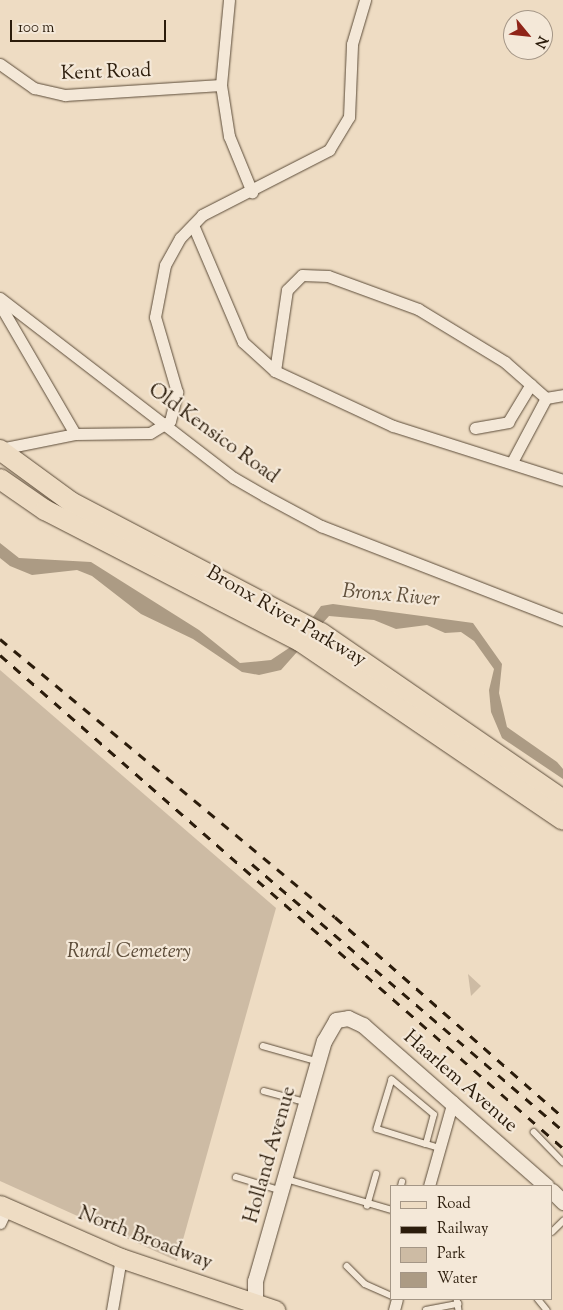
<!DOCTYPE html>
<style>
body{margin:0}
#map{position:relative;width:563px;height:1310px;overflow:hidden;background:#eedcc3;font-family:"Sorts Mill Goudy",serif}
div>[style]{position:absolute}
.green>*{inset:0;background:#cdbba4}
.water>*{inset:0;background:#ac9b84}
.roads{filter:drop-shadow(0 0 1px #5c4c39) drop-shadow(0 0 1px #5c4c39)}
.service>*{height:5.5px;margin:-2.75px;padding:0 2.75px;transform-origin:2.75px;border-radius:2.75px;background:#f4e8d8}
.minor>*{height:11px;margin:-5.5px;padding:0 5.5px;transform-origin:5.5px;border-radius:5.5px;background:#f4e8d8}
.tertiary>*{height:15px;margin:-7.5px;padding:0 7.5px;transform-origin:7.5px;border-radius:7.5px;background:#f4e8d8}
.primary>*{height:19px;margin:-9.5px;padding:0 9.5px;transform-origin:9.5px;border-radius:9.5px;background:#eedcc3}
.trunk>*{height:20px;margin:-10px;padding:0 10px;transform-origin:10px;border-radius:10px;background:#eedcc3}
.rail>*{height:3px;margin-top:-1.5px;transform-origin:0;background:repeating-linear-gradient(90deg,#2b1c0b 0 9px,transparent 0 18px)}
span{translate:-50% -50%;white-space:nowrap;text-align:center;line-height:1.15;-webkit-text-stroke:4.5px #f4e8d8;paint-order:stroke}
.street-label{font-size:20px;color:#2b1c0b}
.park-label{font-size:20px;color:#5c4c39;font-style:italic}
.water-label{font-size:21px;color:#5f4f3b;font-style:italic}
.legend{position:absolute;left:390px;top:1185px;width:162px;height:115px;box-sizing:border-box;background:#f4e8d8;border:1px solid #a49686;margin:0;padding:6px 9px;list-style:none;font-size:15px;color:#2b1c0b}
.legend li{display:flex;align-items:center;gap:10px;height:25px}
.legend b{width:25px;border:1px solid #a49686}
.north{position:absolute;left:503px;top:10px;width:50px;height:50px;box-sizing:border-box;background:#f4e8d8;border:1px solid #a49686;border-radius:50%;rotate:118deg;font-size:14px;font-weight:700;line-height:20px;text-align:center;color:#2b1c0b}
.north::after{content:'';display:block;margin:auto;width:18px;height:22px;background:#8f2418;clip-path:polygon(50% 0,100% 100%,50% 72%,0 100%)}
.scale{position:absolute;left:10px;top:20px;width:156px;height:22px;box-sizing:border-box;border:2px solid #2b1c0b;border-top:0;padding-left:6px;font-size:15px;line-height:18px;white-space:nowrap;color:#2b1c0b;-webkit-text-stroke:4px #f4e8d8;paint-order:stroke}
</style>
<div id="map">
<div class="green">
<div style="clip-path:polygon(0 670px,276px 908px,177px 1261px,0 1181px)"></div>
<div style="clip-path:polygon(468px 974px,481px 986px,471px 996px)"></div>
</div>
<div class="water">
<div style="clip-path:polygon(0 543px,19px 558px,91px 562px,199px 630px,240px 663px,271px 660px,292px 646px,321px 606px,333px 604px,473px 623px,502px 664px,499px 693px,507px 727px,557px 762px,563px 769px,563px 779px,502px 738px,491px 712px,489px 690px,494px 669px,474px 641px,461px 632px,445px 633px,427px 625px,396px 629px,374px 620px,329px 616px,281px 670px,259px 675px,242px 672px,193px 639px,141px 614px,92px 576px,77px 570px,32px 575px,10px 566px,0 558px)"></div>
</div>
<div class="roads">
<div class="service">
<div style="left:263px;top:1046px;width:55px;rotate:15.8deg"></div>
<div style="left:264px;top:1091px;width:42px;rotate:15deg"></div>
<div style="left:534px;top:1132px;width:42px;rotate:46deg"></div>
<div style="left:426px;top:1144px;width:30px;rotate:-75deg"></div>
<div style="left:434px;top:1115px;width:55px;rotate:-140.2deg"></div>
<div style="left:392px;top:1080px;width:51px;rotate:107deg"></div>
<div style="left:377px;top:1129px;width:51px;rotate:17deg"></div>
<div style="left:426px;top:1144px;width:15px;rotate:16deg"></div>
<div style="left:236px;top:1177px;width:45px;rotate:16.8deg"></div>
<div style="left:286px;top:1179px;width:110px;rotate:16.3deg"></div>
<div style="left:401px;top:1186px;width:4px;rotate:-76deg"></div>
<div style="left:367px;top:1206px;width:33px;rotate:-74deg"></div>
<div style="left:552px;top:1232px;width:16px;rotate:-45deg"></div>
<div style="left:347px;top:1266px;width:25px;rotate:45deg"></div>
<div style="left:365px;top:1284px;width:30px;rotate:24deg"></div>
<div style="left:457px;top:1299px;width:11px;rotate:80deg"></div>
<div style="left:538px;top:1299px;width:14px;rotate:51deg"></div>
<div style="left:426px;top:1310px;width:33px;rotate:-11deg"></div>
</div>
<div class="minor">
<div style="left:229px;top:0;width:85px;rotate:95.4deg"></div>
<div style="left:221px;top:85px;width:52px;rotate:81.1deg"></div>
<div style="left:229px;top:136px;width:61px;rotate:67.7deg"></div>
<div style="left:0;top:64px;width:42px;rotate:35.2deg"></div>
<div style="left:34px;top:88px;width:32px;rotate:13deg"></div>
<div style="left:65px;top:95px;width:156px;rotate:-3.7deg"></div>
<div style="left:193px;top:225px;width:127px;rotate:66.9deg"></div>
<div style="left:243px;top:342px;width:43px;rotate:42.2deg"></div>
<div style="left:275px;top:371px;width:130px;rotate:25deg"></div>
<div style="left:393px;top:426px;width:178px;rotate:17.6deg"></div>
<div style="left:0;top:298px;width:295px;rotate:37.6deg"></div>
<div style="left:234px;top:478px;width:36px;rotate:30deg"></div>
<div style="left:265px;top:496px;width:64px;rotate:28.2deg"></div>
<div style="left:321px;top:526px;width:260px;rotate:21.2deg"></div>
<div style="left:0;top:305px;width:149px;rotate:59.8deg"></div>
<div style="left:275px;top:371px;width:82px;rotate:-81.6deg"></div>
<div style="left:287px;top:290px;width:21px;rotate:-45deg"></div>
<div style="left:302px;top:275px;width:26px;rotate:2deg"></div>
<div style="left:328px;top:276px;width:96px;rotate:20.1deg"></div>
<div style="left:418px;top:309px;width:102px;rotate:31.3deg"></div>
<div style="left:505px;top:362px;width:55px;rotate:41.3deg"></div>
<div style="left:475px;top:428px;width:34px;rotate:-10deg"></div>
<div style="left:508px;top:422px;width:44px;rotate:-58.8deg"></div>
<div style="left:0;top:449px;width:76px;rotate:-11.3deg"></div>
<div style="left:75px;top:434px;width:75px;rotate:-0.8deg"></div>
<div style="left:150px;top:433px;width:23px;rotate:-31deg"></div>
<div style="left:170px;top:421px;width:30px;rotate:-76deg"></div>
<div style="left:177px;top:392px;width:78px;rotate:-106.3deg"></div>
<div style="left:155px;top:317px;width:53px;rotate:-79.1deg"></div>
<div style="left:165px;top:265px;width:31px;rotate:-61deg"></div>
<div style="left:180px;top:238px;width:32px;rotate:-46deg"></div>
<div style="left:202px;top:215px;width:143px;rotate:-27.1deg"></div>
<div style="left:329px;top:150px;width:39px;rotate:-59deg"></div>
<div style="left:349px;top:117px;width:73px;rotate:-87.6deg"></div>
<div style="left:352px;top:44px;width:46px;rotate:-73.5deg"></div>
<div style="left:512px;top:462px;width:72px;rotate:-62deg"></div>
<div style="left:546px;top:398px;width:17px;rotate:-10deg"></div>
<div style="left:429px;top:1186px;width:88px;rotate:-74.2deg"></div>
<div style="left:0;top:1223px;width:17px;rotate:-65deg"></div>
<div style="left:112px;top:1310px;width:53px;rotate:-80.2deg"></div>
<div style="left:394px;top:1310px;width:11px;rotate:-75deg"></div>
</div>
<div class="tertiary">
<div style="left:552px;top:1191px;width:16px;rotate:45deg"></div>
<div style="left:255px;top:1310px;width:29px;rotate:-90deg"></div>
<div style="left:255px;top:1281px;width:250px;rotate:-74deg"></div>
<div style="left:324px;top:1041px;width:24px;rotate:-60deg"></div>
<div style="left:336px;top:1020px;width:12px;rotate:-9deg"></div>
<div style="left:348px;top:1018px;width:17px;rotate:25deg"></div>
<div style="left:363px;top:1025px;width:244px;rotate:41.3deg"></div>
</div>
<div class="primary">
<div style="left:0;top:1205px;width:132px;rotate:23.7deg"></div>
<div style="left:121px;top:1258px;width:163px;rotate:18.7deg"></div>
</div>
<div class="trunk">
<div style="left:0;top:450px;width:88px;rotate:36.2deg"></div>
<div style="left:71px;top:502px;width:282px;rotate:27.7deg"></div>
<div style="left:321px;top:633px;width:294px;rotate:34.6deg"></div>
<div style="left:0;top:479px;width:55px;rotate:34.6deg"></div>
<div style="left:45px;top:510px;width:287px;rotate:27.2deg"></div>
<div style="left:300px;top:641px;width:318px;rotate:34.2deg"></div>
</div>
</div>
<div class="rail">
<div style="left:0;top:639px;width:435px;rotate:39.7deg"></div>
<div style="left:335px;top:917px;width:303px;rotate:41.3deg"></div>
<div style="left:0;top:655px;width:748px;rotate:41.21deg"></div>
<div style="left:252px;top:864px;width:410px;rotate:40.6deg"></div>
</div>
<div class="street-label">
<span style="left:106px;top:73px;rotate:-2deg">Kent Road</span>
<span style="left:213px;top:434px;rotate:36deg">Old Kensico Road</span>
<span style="left:286px;top:617px;rotate:30deg">Bronx River Parkway</span>
<span style="left:460px;top:1082px;rotate:41deg">Haarlem Avenue</span>
<span style="left:271px;top:1155px;rotate:-74deg">Holland Avenue</span>
<span style="left:145px;top:1239px;rotate:21deg">North Broadway</span>
</div>
<div class="park-label">
<span style="left:129px;top:952px">Rural Cemetery</span>
</div>
<div class="water-label">
<span style="left:391px;top:596px;rotate:5deg">Bronx River</span>
</div>
<ul class="legend">
<li><b style="height:6px;background:#eedcc3"></b>Road</li>
<li><b style="height:6px;background:#2b1c0b"></b>Railway</li>
<li><b style="height:14px;background:#cdbba4"></b>Park</li>
<li><b style="height:14px;background:#ac9b84"></b>Water</li>
</ul>
<div class="north">N</div>
<div class="scale">100 m</div>
</div>
